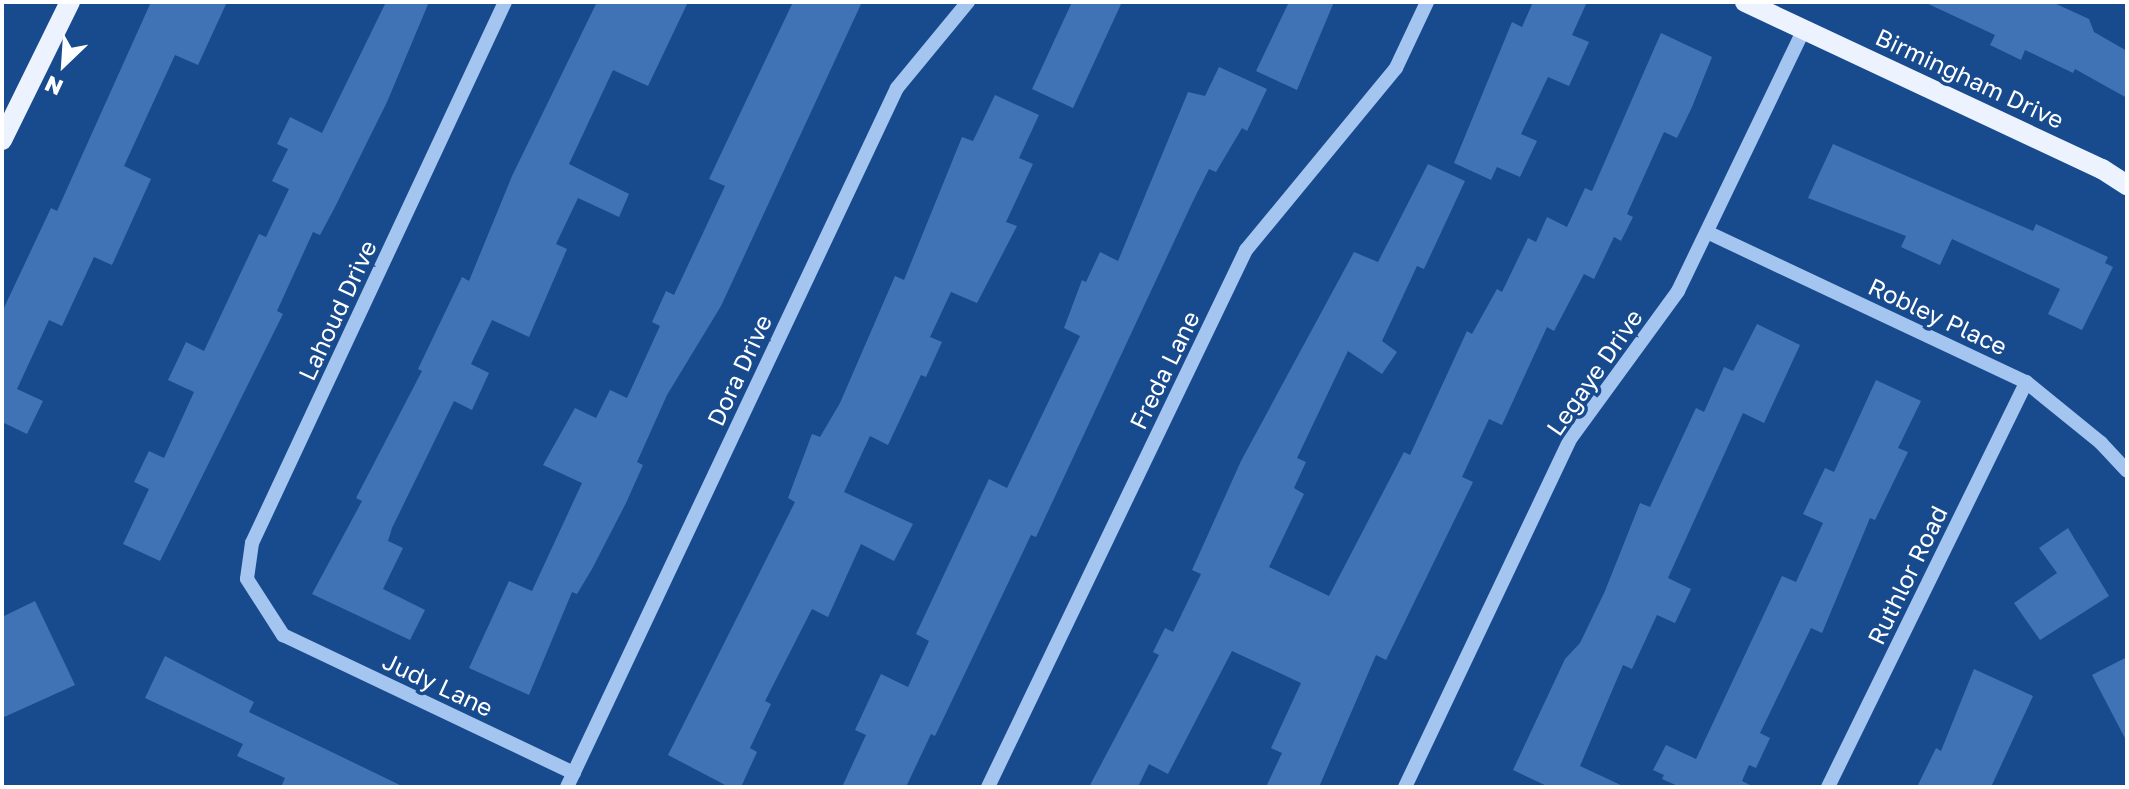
<!DOCTYPE html>
<style>
body{margin:0}
#map{position:relative;width:2129px;height:789px;overflow:hidden;background:#184a8e;font-family:"Golos Text",sans-serif}
div>[style]{position:absolute}
.building>*{inset:0;background:#4073b6}
.minor>*{height:14px;margin:-7px;padding:0 7px;transform-origin:7px;border-radius:7px;background:#a4c5ef}
.major>*{height:20px;margin:-10px;padding:0 10px;transform-origin:10px;border-radius:10px;background:#ecf3ff}
span{translate:-50% -50%;white-space:nowrap;text-align:center;line-height:1.15;-webkit-text-stroke:7px #184a8e;paint-order:stroke}
.street-label{font-size:24px;color:#fff}
.frame{position:absolute;inset:0;border:4px solid #fff;pointer-events:none}
.north{position:absolute;left:24px;top:24px;width:80px;height:80px;-webkit-text-stroke:6px #184a8e;paint-order:stroke;rotate:205deg;font-size:22px;font-weight:700;line-height:32px;text-align:center;color:#fff}
.north::after{content:'';display:block;margin:auto;width:28px;height:36px;background:#fff;clip-path:polygon(50% 0,100% 100%,50% 72%,0 100%)}
</style>
<div id="map">
<div class="building">
<div style="clip-path:polygon(151px 2px,227px 2px,198px 65px,175px 55px,124px 166px,151px 179px,112px 265px,94px 257px,62px 326px,49px 320px,17px 389px,43px 401px,27px 434px,2px 422px,2px 312px,51px 208px,57px 211px)"></div>
<div style="clip-path:polygon(386px 2px,429px 2px,387px 102px,334px 209px,320px 235px,313px 232px,277px 311px,283px 314px,160px 561px,123px 544px,149px 489px,134px 482px,149px 451px,164px 458px,194px 392px,168px 380px,186px 342px,204px 351px,259px 234px,266px 237px,289px 189px,272px 181px,288px 149px,277px 144px,290px 117px,322px 133px)"></div>
<div style="clip-path:polygon(597px 2px,688px 2px,648px 86px,613px 70px,569px 164px,629px 194px,619px 217px,578px 198px,556px 244px,567px 249px,529px 337px,492px 320px,471px 364px,489px 373px,472px 410px,454px 401px,392px 528px,388px 541px,403px 548px,383px 589px,425px 610px,410px 640px,312px 594px,362px 501px,356px 498px,422px 371px,418px 369px,462px 277px,469px 281px,512px 176px)"></div>
<div style="clip-path:polygon(793px 2px,862px 2px,721px 306px,667px 395px,637px 462px,643px 465px,626px 503px,592px 569px,577px 594px,572px 592px,529px 695px,469px 668px,509px 581px,532px 591px,582px 483px,543px 465px,575px 408px,596px 418px,610px 390px,627px 398px,660px 326px,652px 322px,666px 291px,674px 295px,725px 186px,709px 179px)"></div>
<div style="clip-path:polygon(1072px 2px,1122px 2px,1073px 108px,1032px 89px)"></div>
<div style="clip-path:polygon(1289px 2px,1334px 2px,1297px 90px,1256px 71px)"></div>
<div style="clip-path:polygon(1533px 2px,1587px 2px,1572px 35px,1589px 42px,1569px 86px,1548px 77px,1521px 134px,1537px 141px,1520px 177px,1497px 167px,1491px 180px,1454px 163px,1512px 22px,1522px 27px)"></div>
<div style="clip-path:polygon(1924px 2px,2052px 2px,2089px 19px,2094px 32px,2127px 51px,2127px 98px,2075px 69px,2073px 73px,2025px 50px,2021px 60px,1990px 45px,1995px 35px)"></div>
<div style="clip-path:polygon(1661px 33px,1712px 57px,1692px 107px,1677px 138px,1664px 132px,1627px 214px,1633px 217px,1621px 241px,1614px 237px,1594px 279px,1584px 274px,1554px 331px,1547px 327px,1502px 425px,1489px 419px,1462px 477px,1473px 482px,1386px 660px,1376px 655px,1319px 787px,1266px 787px,1282px 753px,1271px 748px,1301px 683px,1232px 651px,1168px 774px,1149px 764px,1138px 787px,1089px 787px,1159px 655px,1153px 652px,1165px 628px,1173px 632px,1201px 574px,1192px 570px,1241px 461px,1354px 252px,1378px 262px,1428px 164px,1465px 181px,1424px 269px,1417px 266px,1382px 341px,1397px 352px,1382px 374px,1348px 351px,1297px 458px,1306px 462px,1294px 488px,1304px 494px,1269px 567px,1329px 596px,1404px 452px,1410px 455px,1467px 331px,1472px 334px,1497px 289px,1502px 292px,1528px 238px,1536px 242px,1547px 217px,1567px 227px,1585px 188px,1592px 191px)"></div>
<div style="clip-path:polygon(1219px 67px,1267px 89px,1247px 131px,1242px 128px,1216px 172px,1209px 169px,1193px 201px,1036px 537px,1031px 535px,935px 736px,931px 734px,906px 787px,842px 787px,866px 735px,855px 730px,881px 674px,908px 687px,929px 641px,916px 634px,989px 479px,1007px 488px,1080px 336px,1064px 328px,1082px 280px,1086px 282px,1100px 252px,1118px 261px,1188px 92px,1205px 96px)"></div>
<div style="clip-path:polygon(995px 95px,1039px 115px,1019px 158px,1033px 164px,1006px 222px,1017px 226px,977px 303px,951px 292px,930px 337px,942px 342px,926px 377px,921px 375px,888px 445px,870px 436px,844px 492px,913px 524px,894px 561px,861px 544px,828px 617px,812px 609px,765px 701px,771px 704px,750px 748px,757px 752px,741px 787px,729px 787px,668px 755px,795px 502px,788px 498px,812px 434px,820px 437px,840px 403px,895px 276px,904px 280px,962px 137px,973px 141px)"></div>
<div style="clip-path:polygon(1833px 144px,2033px 231px,2036px 224px,2108px 257px,2105px 263px,2113px 267px,2082px 330px,2048px 314px,2060px 289px,1952px 239px,1940px 265px,1901px 247px,1906px 236px,1808px 198px)"></div>
<div style="clip-path:polygon(1757px 324px,1800px 345px,1764px 423px,1743px 413px,1668px 578px,1691px 589px,1675px 623px,1657px 615px,1632px 669px,1623px 665px,1580px 766px,1625px 787px,1549px 787px,1513px 770px,1565px 659px,1580px 643px,1605px 591px,1640px 503px,1650px 507px,1696px 408px,1704px 412px,1724px 367px,1733px 371px)"></div>
<div style="clip-path:polygon(1876px 380px,1921px 401px,1898px 448px,1908px 452px,1875px 520px,1870px 518px,1822px 633px,1811px 628px,1760px 733px,1770px 738px,1756px 768px,1749px 765px,1742px 781px,1754px 787px,1680px 787px,1662px 779px,1664px 775px,1653px 770px,1666px 745px,1696px 759px,1782px 576px,1796px 582px,1823px 523px,1803px 514px,1825px 468px,1834px 472px)"></div>
<div style="clip-path:polygon(2068px 528px,2109px 596px,2040px 640px,2014px 603px,2057px 573px,2039px 548px)"></div>
<div style="clip-path:polygon(35px 601px,75px 685px,2px 718px,2px 617px)"></div>
<div style="clip-path:polygon(165px 656px,254px 702px,249px 712px,404px 787px,281px 787px,285px 778px,237px 756px,243px 744px,145px 698px)"></div>
<div style="clip-path:polygon(2127px 657px,2127px 742px,2092px 675px)"></div>
<div style="clip-path:polygon(1974px 669px,2033px 696px,1991px 787px,1917px 787px,1936px 748px,1941px 751px)"></div>
</div>
<div class="minor">
<div style="left:505px;top:2px;width:597px;rotate:115.06deg"></div>
<div style="left:252px;top:543px;width:36px;rotate:98deg"></div>
<div style="left:247px;top:579px;width:67px;rotate:57.3deg"></div>
<div style="left:283px;top:635px;width:322px;rotate:25.4deg"></div>
<div style="left:1709px;top:233px;width:350px;rotate:25.2deg"></div>
<div style="left:2026px;top:382px;width:97px;rotate:39.1deg"></div>
<div style="left:2101px;top:443px;width:38px;rotate:47deg"></div>
<div style="left:567px;top:787px;width:773px;rotate:-64.73deg"></div>
<div style="left:897px;top:88px;width:112px;rotate:-50.5deg"></div>
<div style="left:988px;top:787px;width:596px;rotate:-64.34deg"></div>
<div style="left:1246px;top:250px;width:236px;rotate:-50.5deg"></div>
<div style="left:1396px;top:68px;width:73px;rotate:-64.8deg"></div>
<div style="left:1405px;top:787px;width:386px;rotate:-64.6deg"></div>
<div style="left:1571px;top:438px;width:182px;rotate:-53.9deg"></div>
<div style="left:1678px;top:291px;width:291px;rotate:-64.3deg"></div>
<div style="left:1828px;top:787px;width:451px;rotate:-63.9deg"></div>
</div>
<div class="major">
<div style="left:1745px;top:2px;width:394px;rotate:25.1deg"></div>
<div style="left:2102px;top:169px;width:30px;rotate:33deg"></div>
<div style="left:2px;top:140px;width:154px;rotate:-63.8deg"></div>
</div>
<div class="street-label">
<span style="left:1970px;top:78px;rotate:25deg">Birmingham Drive</span>
<span style="left:337px;top:310px;rotate:-65deg">Lahoud Drive</span>
<span style="left:1938px;top:316px;rotate:25deg">Robley Place</span>
<span style="left:739px;top:370px;rotate:-65deg">Dora Drive</span>
<span style="left:1164px;top:370px;rotate:-64deg">Freda Lane</span>
<span style="left:1594px;top:372px;rotate:-55deg">Legaye Drive</span>
<span style="left:1907px;top:575px;rotate:-64deg">Ruthlor Road</span>
<span style="left:438px;top:684px;rotate:25deg">Judy Lane</span>
</div>
<div class="frame"></div>
<div class="north">N</div>
</div>
